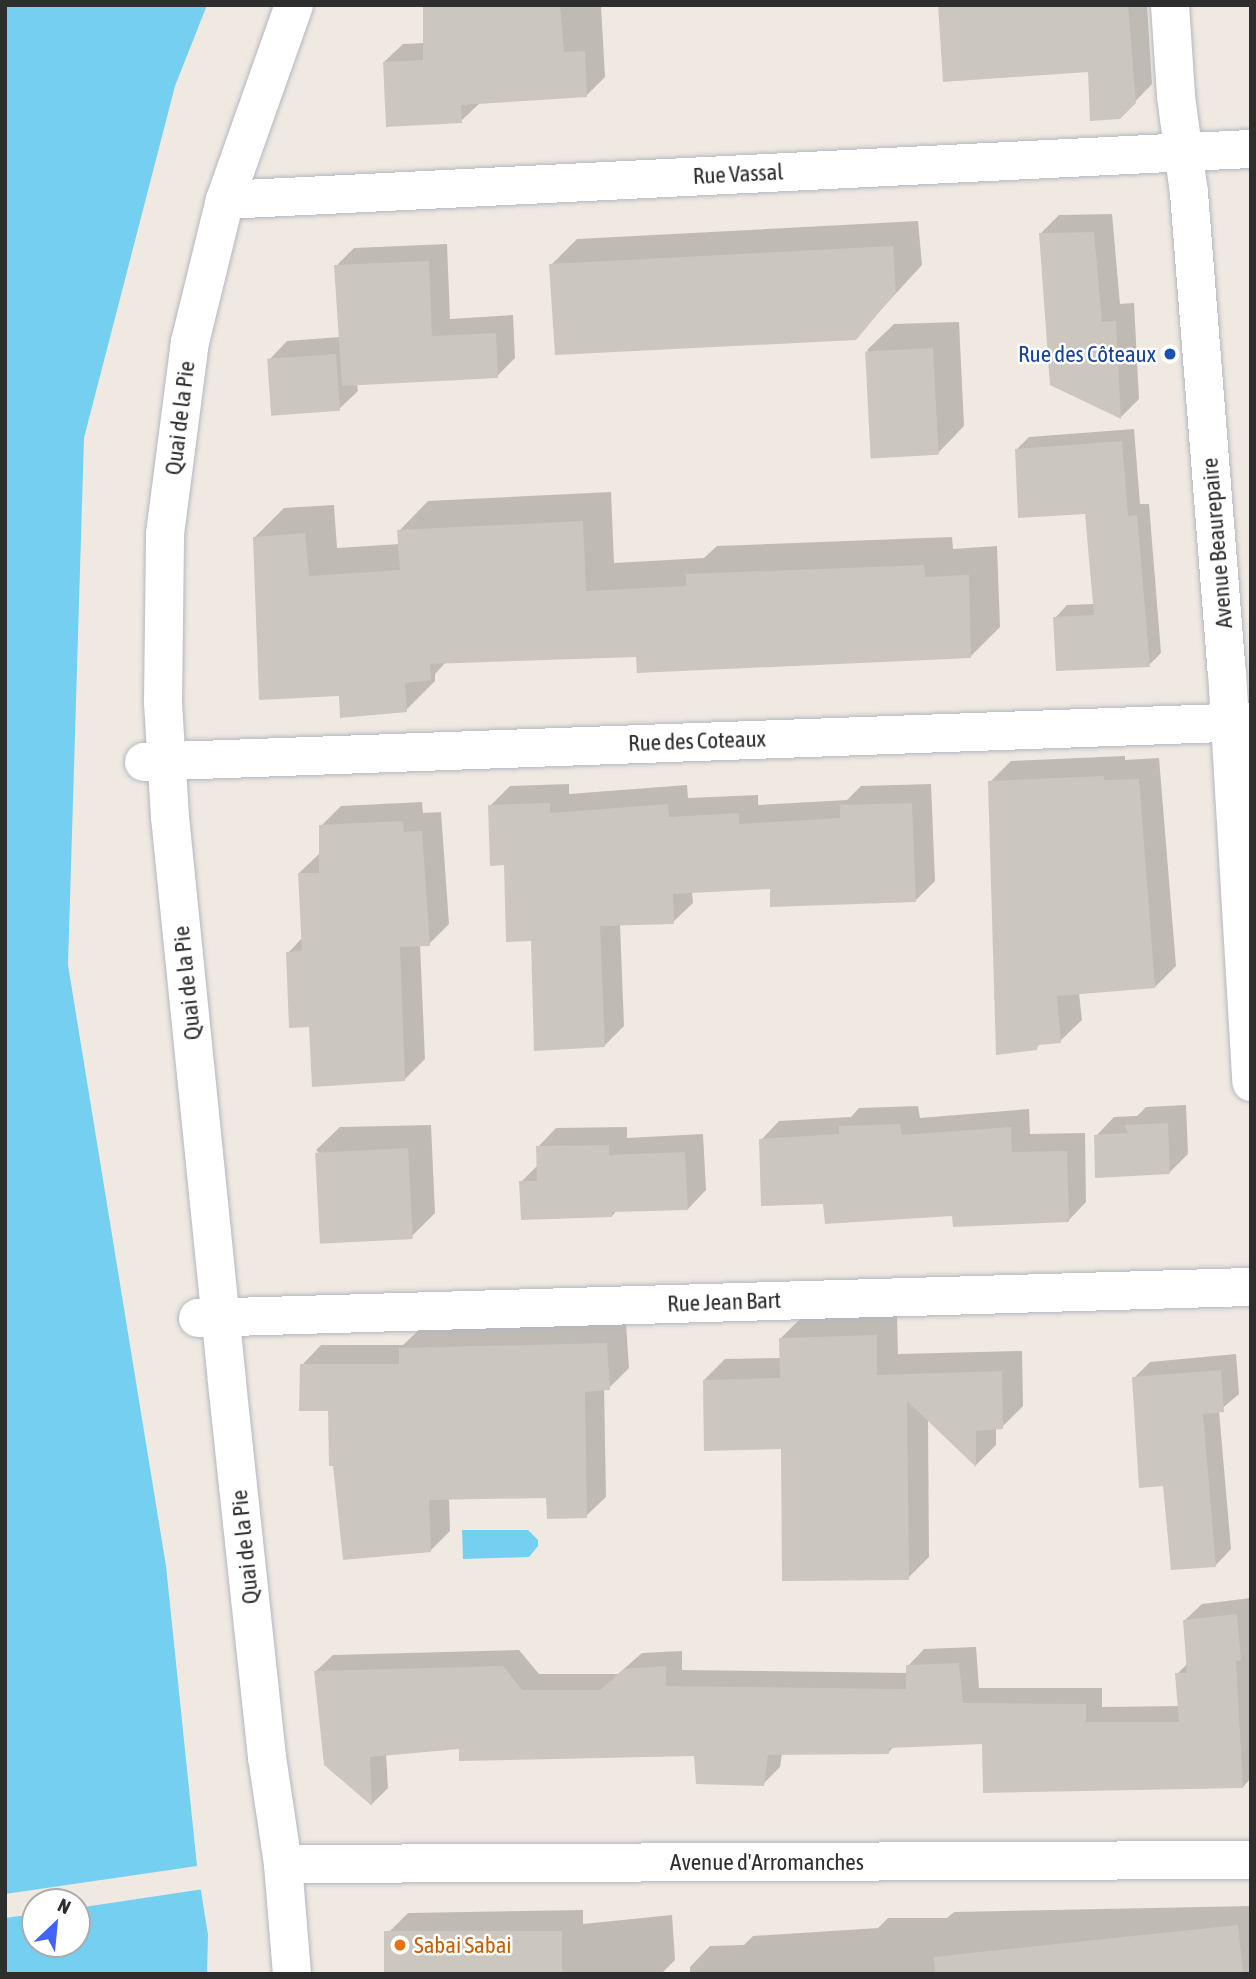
<!DOCTYPE html>
<meta charset="utf-8">
<style>
body{margin:0}
#map{position:relative;width:1256px;height:1979px;overflow:hidden;background:#efe9e1;font-family:"Asap Condensed",sans-serif}
div>[style]{position:absolute}
.water>*{inset:0;background:#75cff0}
.pier>*{inset:0;background:#efe9e1}
.shadow>*{inset:0;background:#0003}
.building>*{inset:0;background:#cbc7bf;transform-origin:0 0}
.roads{filter:drop-shadow(0 0 2px #b4b7c1) drop-shadow(0 0 2px #b4b7c1)}
.street>*{height:38px;margin:-19px;padding:0 19px;transform-origin:19px;border-radius:19px;background:#fff}
.secondary>*{height:38px;margin:-19px;padding:0 19px;transform-origin:19px;border-radius:19px;background:#fff}
.dots>*{width:19px;height:19px;translate:-50% -50%;box-sizing:border-box;border:4px solid #fff;border-radius:50%}
span{translate:-50% -50%;white-space:nowrap;text-align:center;line-height:1.15;-webkit-text-stroke:5px #fff;paint-order:stroke}
.street-label{font-size:23px;color:#2e2e2e}
.transit-label{font-size:23px;color:#164399}
.right{translate:-100% -50%;text-align:right}
.food-label{font-size:23px;color:#c56008}
.left{translate:0 -50%;text-align:left}
.frame{position:absolute;inset:0;border:7px solid #2e2e2e;pointer-events:none}
.north{position:absolute;left:21px;top:1888px;width:70px;height:70px;box-sizing:border-box;background:#fff;border:2px solid #ababab;border-radius:50%;rotate:26deg;font-size:19px;font-weight:700;line-height:28px;text-align:center;color:#2e2e2e}
.north::after{content:'';display:block;margin:auto;width:24px;height:32px;background:#4264fb;clip-path:polygon(50% 0,100% 100%,50% 72%,0 100%)}
</style>
<div id="map">
<div class="water">
<div style="clip-path:polygon(evenodd,5px 5px,207px 5px,175px 86px,84px 438px,68px 965px,166px 1566px,197px 1866px,208px 1935px,207px 1974px,5px 1974px,5px 5px,35px 1902px,77px 1902px,77px 1944px,35px 1944px,35px 1902px)"></div>
<div style="clip-path:polygon(462px 1530px,528px 1530px,538px 1540px,538px 1546px,529px 1557px,463px 1559px)"></div>
</div>
<div class="pier">
<div style="clip-path:polygon(193px 1814px,195px 1814px,204px 1889px,77px 1908px,77px 1902px,35px 1902px,35px 1914px,5px 1918px,5px 1894px,197px 1866px,199px 1871px)"></div>
</div>
<div class="shadow">
<div style="clip-path:polygon(425px 5px,601px 5px,605px 77px,586px 96px,480px 103px,461px 121px,384px 62px,403px 44px,425px 43px)"></div>
<div style="clip-path:polygon(940px 5px,1147px 5px,1152px 84px,1119px 118px,1089px 70px)"></div>
<div style="clip-path:polygon(1112px 214px,1120px 304px,1134px 303px,1139px 399px,1121px 417px,1052px 383px,1040px 234px,1059px 215px)"></div>
<div style="clip-path:polygon(918px 221px,922px 265px,855px 338px,551px 265px,577px 239px)"></div>
<div style="clip-path:polygon(447px 244px,450px 319px,513px 315px,515px 358px,497px 376px,357px 384px,358px 391px,339px 409px,269px 360px,287px 341px,340px 337px,336px 266px,354px 248px)"></div>
<div style="clip-path:polygon(959px 322px,964px 426px,938px 453px,867px 350px,894px 324px)"></div>
<div style="clip-path:polygon(1134px 429px,1140px 504px,1149px 504px,1161px 653px,1149px 665px,1055px 618px,1067px 605px,1094px 604px,1087px 512px,1017px 449px,1029px 437px)"></div>
<div style="clip-path:polygon(611px 492px,614px 563px,704px 558px,717px 546px,952px 537px,953px 549px,997px 546px,1000px 627px,970px 657px,637px 655px,447px 661px,435px 674px,435px 681px,406px 710px,341px 695px,255px 537px,284px 508px,334px 505px,337px 548px,400px 544px,399px 531px,428px 501px)"></div>
<div style="clip-path:polygon(1125px 756px,1125px 760px,1159px 758px,1176px 966px,1155px 987px,1079px 993px,1082px 1020px,1060px 1041px,1041px 1043px,1036px 1048px,990px 782px,1011px 761px)"></div>
<div style="clip-path:polygon(569px 784px,569px 794px,687px 785px,688px 798px,758px 795px,758px 805px,847px 800px,861px 786px,931px 784px,935px 881px,915px 901px,771px 887px,692px 892px,693px 903px,673px 922px,620px 924px,624px 1026px,604px 1046px,533px 939px,506px 863px,490px 806px,510px 786px)"></div>
<div style="clip-path:polygon(422px 802px,423px 813px,441px 812px,449px 924px,429px 944px,420px 944px,425px 1059px,405px 1079px,311px 1025px,288px 953px,303px 937px,299px 873px,319px 854px,321px 826px,341px 806px)"></div>
<div style="clip-path:polygon(1186px 1105px,1188px 1154px,1169px 1173px,1096px 1136px,1114px 1117px,1137px 1116px,1146px 1107px)"></div>
<div style="clip-path:polygon(918px 1106px,920px 1118px,1029px 1109px,1030px 1134px,1085px 1133px,1086px 1202px,1068px 1221px,825px 1202px,761px 1140px,779px 1121px,851px 1117px,859px 1108px)"></div>
<div style="clip-path:polygon(431px 1125px,435px 1213px,411px 1237px,316px 1150px,340px 1127px)"></div>
<div style="clip-path:polygon(627px 1127px,627px 1138px,703px 1134px,706px 1190px,688px 1209px,617px 1210px,612px 1216px,521px 1182px,538px 1165px,538px 1147px,556px 1128px)"></div>
<div style="clip-path:polygon(897px 1315px,898px 1354px,1022px 1351px,1023px 1406px,1002px 1427px,996px 1428px,996px 1445px,976px 1465px,928px 1419px,929px 1557px,908px 1578px,783px 1447px,704px 1380px,725px 1359px,781px 1358px,781px 1338px,802px 1317px)"></div>
<div style="clip-path:polygon(626px 1324px,629px 1368px,609px 1388px,604px 1388px,606px 1497px,586px 1516px,548px 1496px,449px 1498px,450px 1531px,430px 1551px,302px 1365px,321px 1345px,403px 1345px,420px 1329px)"></div>
<div style="clip-path:polygon(1236px 1354px,1239px 1394px,1219px 1411px,1231px 1549px,1215px 1566px,1134px 1378px,1150px 1362px)"></div>
<div style="clip-path:polygon(1251px 1598px,1251px 1778px,1243px 1787px,983px 1742px,894px 1746px,888px 1753px,782px 1753px,780px 1767px,763px 1784px,695px 1755px,461px 1747px,386px 1753px,388px 1788px,372px 1804px,325px 1765px,316px 1671px,333px 1655px,519px 1650px,539px 1674px,618px 1674px,642px 1653px,682px 1651px,682px 1670px,908px 1673px,908px 1666px,924px 1649px,976px 1647px,979px 1688px,1102px 1688px,1102px 1707px,1180px 1706px,1177px 1674px,1188px 1663px,1185px 1620px,1202px 1604px)"></div>
<div style="clip-path:polygon(1251px 1906px,1251px 1974px,690px 1974px,690px 1967px,710px 1946px,744px 1945px,753px 1936px,878px 1928px,888px 1918px,947px 1918px,954px 1912px)"></div>
<div style="clip-path:polygon(583px 1910px,583px 1924px,672px 1915px,675px 1960px,661px 1974px,389px 1974px,386px 1935px,408px 1913px)"></div>
</div>
<div class="building">
<div style="clip-path:polygon(423px 5px,560px 5px,564px 52px,585px 51px,587px 97px,461px 105px,462px 123px,386px 127px,383px 62px,423px 60px)"></div>
<div style="clip-path:polygon(938px 5px,1128px 5px,1136px 103px,1120px 119px,1090px 121px,1088px 72px,943px 82px)"></div>
<div style="clip-path:polygon(1094px 232px,1102px 322px,1116px 321px,1121px 419px,1050px 385px,1039px 233px)"></div>
<div style="clip-path:polygon(893px 246px,896px 292px,856px 340px,555px 355px,549px 264px)"></div>
<div style="clip-path:polygon(429px 261px,432px 336px,496px 333px,498px 378px,342px 386px,334px 265px)"></div>
<div style="left:933px;top:348px;width:107px;height:68px;rotate:87deg"></div>
<div style="left:336px;top:354px;width:57px;height:69px;rotate:86deg"></div>
<div style="clip-path:polygon(1122px 441px,1128px 516px,1137px 515px,1150px 667px,1056px 671px,1053px 617px,1094px 615px,1085px 514px,1018px 518px,1015px 449px)"></div>
<div style="clip-path:polygon(583px 521px,586px 591px,686px 586px,686px 574px,924px 565px,925px 577px,969px 575px,971px 658px,637px 673px,636px 657px,430px 664px,431px 680px,405px 683px,407px 712px,340px 718px,339px 696px,259px 700px,253px 537px,305px 533px,309px 576px,400px 570px,397px 530px)"></div>
<div style="clip-path:polygon(1104px 776px,1104px 780px,1139px 779px,1155px 988px,1057px 996px,1061px 1043px,1038px 1045px,1037px 1050px,996px 1055px,988px 781px)"></div>
<div style="clip-path:polygon(550px 803px,550px 813px,668px 804px,669px 817px,739px 813px,739px 824px,840px 818px,840px 805px,912px 803px,916px 902px,770px 907px,770px 889px,673px 894px,674px 924px,600px 926px,605px 1047px,534px 1051px,531px 941px,506px 942px,504px 865px,490px 866px,488px 805px)"></div>
<div style="clip-path:polygon(403px 821px,404px 832px,422px 831px,430px 946px,400px 947px,405px 1081px,312px 1087px,309px 1027px,289px 1028px,286px 952px,302px 951px,298px 873px,319px 873px,319px 825px)"></div>
<div style="clip-path:polygon(1168px 1123px,1170px 1174px,1095px 1178px,1094px 1135px,1127px 1133px,1125px 1125px)"></div>
<div style="clip-path:polygon(900px 1124px,902px 1135px,1011px 1127px,1012px 1152px,1067px 1151px,1069px 1222px,953px 1227px,952px 1216px,825px 1224px,823px 1204px,761px 1206px,759px 1139px,839px 1134px,839px 1126px)"></div>
<div style="clip-path:polygon(609px 1145px,609px 1155px,685px 1152px,688px 1210px,612px 1212px,612px 1217px,521px 1220px,519px 1181px,537px 1181px,536px 1146px)"></div>
<div style="left:408px;top:1148px;width:91px;height:93px;rotate:87deg"></div>
<div style="clip-path:polygon(877px 1335px,877px 1375px,1002px 1371px,1003px 1429px,976px 1431px,976px 1467px,907px 1401px,909px 1580px,782px 1581px,781px 1449px,704px 1451px,703px 1380px,780px 1378px,779px 1338px)"></div>
<div style="clip-path:polygon(607px 1343px,610px 1390px,585px 1392px,587px 1518px,547px 1519px,546px 1498px,429px 1500px,431px 1552px,343px 1560px,333px 1466px,329px 1466px,328px 1411px,299px 1411px,300px 1364px,399px 1364px,399px 1348px)"></div>
<div style="clip-path:polygon(1221px 1370px,1224px 1412px,1203px 1414px,1216px 1567px,1171px 1570px,1163px 1486px,1139px 1488px,1132px 1377px)"></div>
<div style="clip-path:polygon(1237px 1614px,1241px 1660px,1236px 1661px,1243px 1788px,983px 1793px,982px 1744px,889px 1748px,889px 1754px,768px 1755px,764px 1786px,696px 1784px,694px 1756px,459px 1761px,459px 1749px,370px 1757px,372px 1806px,324px 1765px,314px 1671px,503px 1666px,522px 1690px,600px 1690px,624px 1669px,666px 1666px,666px 1686px,906px 1689px,906px 1665px,959px 1663px,963px 1703px,1086px 1704px,1086px 1722px,1179px 1722px,1175px 1673px,1187px 1673px,1183px 1620px)"></div>
<div style="left:1238px;top:1925px;width:49px;height:306px;rotate:84deg"></div>
<div style="left:562px;top:1931px;width:43px;height:178px;rotate:90deg"></div>
</div>
<div class="roads">
<div class="street">
<div style="left:1170px;top:5px;width:91px;rotate:86.2deg"></div>
<div style="left:1176px;top:96px;width:98px;rotate:82.4deg"></div>
<div style="left:1189px;top:193px;width:481px;rotate:85.5deg"></div>
<div style="left:1227px;top:672px;width:411px;rotate:86.6deg"></div>
<div style="left:225px;top:200px;width:1027px;rotate:-2.85deg"></div>
<div style="left:144px;top:762px;width:1108px;rotate:-2.07deg"></div>
<div style="left:198px;top:1318px;width:1053px;rotate:-1.69deg"></div>
<div style="left:283px;top:1864px;width:968px;rotate:-0.24deg"></div>
</div>
<div class="secondary">
<div style="left:292px;top:1974px;width:110px;rotate:-94.7deg"></div>
<div style="left:283px;top:1864px;width:108px;rotate:-98.5deg"></div>
<div style="left:267px;top:1757px;width:378px;rotate:-96.1deg"></div>
<div style="left:227px;top:1381px;width:567px;rotate:-95.77deg"></div>
<div style="left:170px;top:817px;width:114px;rotate:-93.5deg"></div>
<div style="left:163px;top:703px;width:169px;rotate:-89.3deg"></div>
<div style="left:165px;top:534px;width:194px;rotate:-82.6deg"></div>
<div style="left:190px;top:342px;width:146px;rotate:-76.2deg"></div>
<div style="left:225px;top:200px;width:207px;rotate:-70.5deg"></div>
</div>
</div>
<div class="dots">
<div style="left:1170px;top:354px;background:#1a4fb4"></div>
<div style="left:400px;top:1945px;background:#e8710a"></div>
</div>
<div class="street-label">
<span style="left:738px;top:174px;rotate:-3deg">Rue Vassal</span>
<span style="left:180px;top:418px;rotate:-83deg">Quai de la Pie</span>
<span style="left:1217px;top:543px;rotate:-95deg">Avenue Beaurepaire</span>
<span style="left:697px;top:741px;rotate:-2deg">Rue des Coteaux</span>
<span style="left:187px;top:983px;rotate:-96deg">Quai de la Pie</span>
<span style="left:724px;top:1302px;rotate:-2deg">Rue Jean Bart</span>
<span style="left:245px;top:1547px;rotate:-96deg">Quai de la Pie</span>
<span style="left:767px;top:1862px">Avenue d'Arromanches</span>
</div>
<div class="transit-label">
<span class="right" style="left:1156px;top:354px">Rue des Côteaux</span>
</div>
<div class="food-label">
<span class="left" style="left:414px;top:1945px">Sabai Sabai</span>
</div>
<div class="frame"></div>
<div class="north">N</div>
</div>
